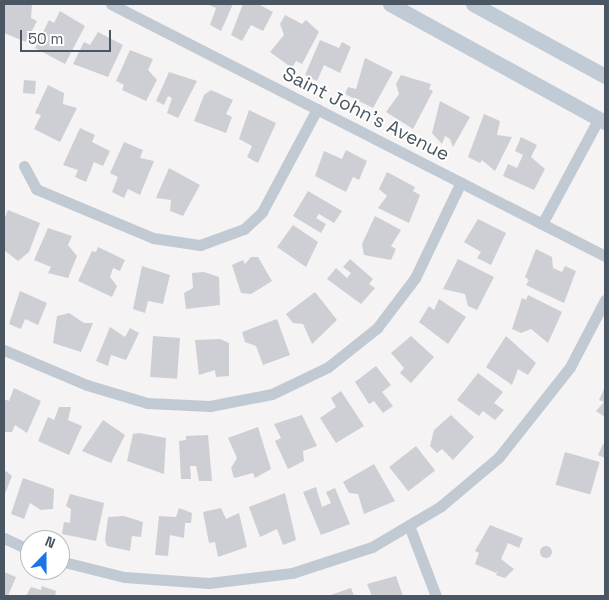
<!DOCTYPE html>
<style>
body{margin:0}
#map{position:relative;width:609px;height:600px;overflow:hidden;background:#f5f3f3;font-family:"Space Grotesk",sans-serif}
div>[style]{position:absolute}
.building>*{inset:0;background:#cdcfd5;transform-origin:0 0}
.round{border-radius:50%}
.street>*{height:11px;margin:-5.5px;padding:0 5.5px;transform-origin:5.5px;border-radius:5.5px;background:#c1cad2}
.secondary>*{height:15px;margin:-7.5px;padding:0 7.5px;transform-origin:7.5px;border-radius:7.5px;background:#c1cbd6}
span{translate:-50% -50%;white-space:nowrap;text-align:center;line-height:1.15;-webkit-text-stroke:4px #fff;paint-order:stroke}
.street-label{font-size:19px;color:#4a5661}
.frame{position:absolute;inset:0;border:5px solid #4a5661;pointer-events:none}
.north{position:absolute;left:20px;top:530px;width:50px;height:50px;box-sizing:border-box;background:#fff;border:1px solid #b7bbc0;border-radius:50%;rotate:22deg;font-size:14px;font-weight:700;line-height:20px;text-align:center;color:#4a5661}
.north::after{content:'';display:block;margin:auto;width:18px;height:22px;background:#1a73e8;clip-path:polygon(50% 0,100% 100%,50% 72%,0 100%)}
.scale{position:absolute;left:20px;top:30px;width:91px;height:22px;box-sizing:border-box;border:2px solid #4a5661;border-top:0;padding-left:6px;font-size:15px;line-height:18px;white-space:nowrap;color:#4a5661;-webkit-text-stroke:4px #fff;paint-order:stroke}
</style>
<div id="map">
<div class="building">
<div style="clip-path:polygon(4px 4px,32px 4px,31px 18px,37px 21px,26px 42px,4px 33px)"></div>
<div style="clip-path:polygon(207px 4px,233px 4px,221px 31px,210px 25px,216px 8px)"></div>
<div style="clip-path:polygon(243px 4px,258px 4px,273px 12px,263px 31px,251px 25px,242px 41px,231px 35px)"></div>
<div style="clip-path:polygon(60px 11px,85px 26px,65px 64px,35px 48px,49px 20px,54px 23px)"></div>
<div style="clip-path:polygon(285px 15px,302px 24px,306px 20px,319px 32px,302px 64px,296px 61px,292px 68px,270px 52px,284px 35px,280px 24px)"></div>
<div style="clip-path:polygon(98px 32px,123px 45px,108px 77px,73px 64px,84px 42px,90px 45px)"></div>
<div style="clip-path:polygon(320px 40px,339px 48px,342px 42px,351px 47px,340px 73px,324px 65px,317px 81px,305px 75px)"></div>
<div style="clip-path:polygon(130px 50px,153px 59px,148px 70px,157px 80px,146px 101px,122px 90px,124px 85px,116px 81px)"></div>
<div style="clip-path:polygon(365px 58px,393px 72px,373px 108px,345px 94px,348px 87px,356px 89px)"></div>
<div style="clip-path:polygon(169px 72px,197px 81px,178px 118px,167px 113px,172px 98px,168px 96px,164px 105px,156px 101px)"></div>
<div style="clip-path:polygon(401px 75px,431px 84px,429px 89px,433px 91px,413px 129px,386px 112px,399px 94px,396px 84px)"></div>
<div style="left:24px;top:80px;width:12px;height:13px;rotate:5deg"></div>
<div style="clip-path:polygon(48px 85px,64px 93px,63px 104px,77px 108px,60px 142px,34px 129px,41px 115px,35px 113px)"></div>
<div style="clip-path:polygon(211px 90px,233px 100px,226px 114px,232px 117px,226px 133px,194px 121px,204px 95px)"></div>
<div style="clip-path:polygon(440px 101px,470px 117px,453px 147px,450px 139px,445px 136px,442px 144px,432px 133px)"></div>
<div style="clip-path:polygon(249px 110px,276px 123px,258px 163px,247px 157px,252px 146px,239px 139px)"></div>
<div style="clip-path:polygon(484px 114px,500px 121px,497px 135px,512px 137px,495px 171px,482px 160px,480px 163px,468px 157px)"></div>
<div style="clip-path:polygon(80px 128px,95px 135px,92px 142px,110px 151px,103px 166px,94px 162px,86px 182px,75px 177px,78px 170px,63px 165px)"></div>
<div style="clip-path:polygon(521px 137px,537px 145px,531px 157px,545px 169px,534px 190px,503px 176px,508px 164px,517px 168px,523px 155px,515px 151px)"></div>
<div style="clip-path:polygon(124px 142px,143px 150px,140px 158px,154px 161px,140px 195px,128px 189px,124px 198px,112px 192px,118px 177px,110px 173px)"></div>
<div style="clip-path:polygon(346px 150px,367px 161px,359px 180px,353px 177px,346px 192px,315px 176px,324px 151px,342px 159px)"></div>
<div style="clip-path:polygon(169px 168px,200px 185px,183px 216px,170px 211px,171px 200px,156px 198px)"></div>
<div style="clip-path:polygon(387px 172px,415px 187px,413px 191px,420px 195px,409px 223px,378px 208px,387px 196px,379px 189px)"></div>
<div style="clip-path:polygon(308px 191px,342px 211px,334px 223px,319px 214px,316px 218px,326px 224px,321px 233px,293px 216px)"></div>
<div style="clip-path:polygon(8px 210px,40px 223px,29px 252px,18px 261px,4px 250px,4px 220px)"></div>
<div style="clip-path:polygon(375px 216px,401px 230px,391px 246px,396px 249px,391px 260px,364px 255px,362px 244px)"></div>
<div style="clip-path:polygon(478px 219px,506px 233px,491px 265px,477px 258px,481px 252px,464px 242px)"></div>
<div style="clip-path:polygon(293px 225px,318px 242px,306px 267px,277px 247px)"></div>
<div style="clip-path:polygon(48px 228px,72px 236px,68px 245px,77px 256px,68px 278px,48px 273px,51px 267px,34px 260px)"></div>
<div style="clip-path:polygon(98px 247px,125px 260px,120px 271px,113px 268px,110px 277px,117px 286px,112px 297px,78px 281px,92px 251px,96px 252px)"></div>
<div style="clip-path:polygon(536px 249px,552px 257px,553px 268px,562px 272px,565px 266px,576px 271px,564px 303px,526px 285px,529px 280px,525px 277px)"></div>
<div style="clip-path:polygon(251px 257px,258px 257px,272px 281px,251px 294px,241px 293px,232px 265px,243px 260px,245px 264px)"></div>
<div style="clip-path:polygon(350px 259px,373px 279px,369px 284px,375px 288px,361px 304px,327px 279px,336px 268px,347px 278px,351px 273px,343px 267px)"></div>
<div style="clip-path:polygon(458px 259px,494px 277px,477px 310px,468px 306px,465px 294px,443px 289px)"></div>
<div style="clip-path:polygon(142px 266px,170px 275px,163px 304px,148px 301px,145px 313px,133px 309px)"></div>
<div style="clip-path:polygon(204px 272px,219px 277px,220px 305px,186px 309px,184px 293px,193px 288px,192px 273px)"></div>
<div style="clip-path:polygon(20px 291px,47px 303px,38px 325px,25px 319px,21px 329px,9px 324px)"></div>
<div style="clip-path:polygon(315px 292px,337px 320px,312px 344px,303px 324px,293px 323px,286px 314px)"></div>
<div style="clip-path:polygon(528px 295px,562px 312px,548px 343px,531px 329px,521px 333px,512px 329px,522px 298px,526px 300px)"></div>
<div style="clip-path:polygon(439px 299px,466px 317px,448px 344px,419px 322px,429px 306px,434px 310px)"></div>
<div style="clip-path:polygon(69px 313px,84px 323px,93px 323px,81px 352px,53px 343px,57px 316px)"></div>
<div style="clip-path:polygon(277px 319px,290px 355px,263px 365px,256px 346px,245px 342px,242px 332px)"></div>
<div style="clip-path:polygon(110px 327px,125px 337px,130px 328px,139px 333px,126px 360px,111px 355px,108px 366px,96px 361px)"></div>
<div style="left:153px;top:336px;width:27px;height:41px;rotate:4deg"></div>
<div style="clip-path:polygon(411px 336px,434px 357px,411px 383px,400px 373px,404px 368px,391px 353px)"></div>
<div style="clip-path:polygon(506px 336px,536px 363px,528px 375px,518px 369px,512px 385px,486px 367px)"></div>
<div style="clip-path:polygon(220px 339px,229px 343px,229px 376px,216px 377px,215px 370px,199px 375px,195px 340px)"></div>
<div style="clip-path:polygon(376px 366px,391px 385px,382px 392px,393px 406px,383px 413px,374px 401px,369px 404px,355px 382px)"></div>
<div style="clip-path:polygon(478px 373px,503px 392px,494px 403px,504px 410px,495px 420px,483px 411px,479px 416px,457px 400px)"></div>
<div style="clip-path:polygon(605px 387px,605px 417px,596px 411px,604px 402px,599px 400px)"></div>
<div style="clip-path:polygon(14px 388px,41px 401px,27px 433px,15px 425px,12px 432px,4px 432px,4px 399px,9px 401px)"></div>
<div style="clip-path:polygon(341px 391px,364px 426px,336px 443px,320px 418px,336px 407px,331px 398px)"></div>
<div style="clip-path:polygon(59px 407px,71px 407px,68px 420px,82px 426px,69px 455px,38px 441px,48px 417px,54px 420px)"></div>
<div style="clip-path:polygon(302px 415px,317px 446px,303px 451px,304px 461px,288px 469px,275px 441px,281px 438px,274px 424px)"></div>
<div style="clip-path:polygon(451px 415px,474px 437px,453px 460px,442px 449px,437px 453px,430px 446px,434px 430px)"></div>
<div style="clip-path:polygon(103px 420px,125px 435px,111px 463px,82px 451px)"></div>
<div style="clip-path:polygon(258px 427px,271px 469px,255px 478px,253px 473px,234px 478px,231px 468px,237px 458px,228px 438px)"></div>
<div style="clip-path:polygon(139px 433px,166px 438px,164px 474px,127px 461px,133px 434px)"></div>
<div style="clip-path:polygon(208px 435px,212px 481px,199px 481px,196px 466px,190px 466px,191px 479px,181px 479px,179px 441px,186px 440px,186px 436px)"></div>
<div style="clip-path:polygon(603px 444px,605px 445px,605px 458px,598px 455px)"></div>
<div style="left:416px;top:446px;width:31px;height:34px;rotate:52deg"></div>
<div style="left:565px;top:452px;width:36px;height:34px;rotate:16deg"></div>
<div style="clip-path:polygon(374px 464px,395px 501px,364px 514px,358px 494px,349px 493px,343px 482px)"></div>
<div style="clip-path:polygon(6px 471px,12px 476px,4px 496px,4px 473px)"></div>
<div style="clip-path:polygon(23px 478px,54px 489px,53px 509px,41px 510px,30px 503px,24px 519px,11px 514px)"></div>
<div style="clip-path:polygon(316px 487px,322px 507px,331px 503px,326px 492px,335px 488px,350px 524px,321px 535px,303px 492px)"></div>
<div style="clip-path:polygon(285px 493px,296px 540px,283px 545px,277px 529px,260px 537px,249px 507px)"></div>
<div style="clip-path:polygon(70px 494px,104px 503px,96px 541px,62px 534px,64px 522px,70px 523px,71px 509px,66px 506px)"></div>
<div style="clip-path:polygon(179px 508px,192px 513px,191px 523px,185px 523px,184px 538px,170px 535px,168px 556px,155px 555px,159px 516px,176px 517px)"></div>
<div style="clip-path:polygon(221px 508px,226px 519px,239px 513px,247px 547px,218px 557px,215px 542px,209px 543px,203px 512px)"></div>
<div style="clip-path:polygon(124px 516px,143px 522px,141px 537px,132px 536px,130px 551px,107px 546px,105px 540px,108px 517px)"></div>
<div style="clip-path:polygon(490px 525px,523px 538px,519px 548px,508px 543px,501px 559px,514px 569px,505px 578px,496px 575px,498px 570px,496px 573px,475px 564px,479px 553px,475px 551px)"></div>
<div class="round" style="left:540px;top:546px;width:12px;height:12px"></div>
<div style="clip-path:polygon(4px 572px,16px 577px,8px 596px,4px 596px)"></div>
<div style="clip-path:polygon(396px 576px,403px 596px,372px 596px,367px 584px)"></div>
<div style="clip-path:polygon(42px 586px,56px 591px,55px 596px,26px 596px,31px 587px,41px 590px)"></div>
<div style="clip-path:polygon(351px 588px,354px 596px,328px 596px,345px 590px)"></div>
</div>
<div class="street">
<div style="left:111px;top:4px;width:555px;rotate:27.03deg"></div>
<div style="left:24px;top:166px;width:26px;rotate:62deg"></div>
<div style="left:36px;top:189px;width:127px;rotate:22.7deg"></div>
<div style="left:153px;top:238px;width:48px;rotate:8.5deg"></div>
<div style="left:200px;top:245px;width:47px;rotate:-20deg"></div>
<div style="left:244px;top:229px;width:25px;rotate:-43deg"></div>
<div style="left:262px;top:212px;width:117px;rotate:-61.9deg"></div>
<div style="left:542px;top:224px;width:120px;rotate:-61.7deg"></div>
<div style="left:4px;top:350px;width:90px;rotate:22.9deg"></div>
<div style="left:87px;top:385px;width:63px;rotate:16.7deg"></div>
<div style="left:147px;top:403px;width:63px;rotate:2.7deg"></div>
<div style="left:210px;top:406px;width:63px;rotate:-11deg"></div>
<div style="left:272px;top:394px;width:62px;rotate:-25.7deg"></div>
<div style="left:328px;top:367px;width:63px;rotate:-38.5deg"></div>
<div style="left:377px;top:328px;width:63px;rotate:-52.8deg"></div>
<div style="left:415px;top:278px;width:106px;rotate:-64.4deg"></div>
<div style="left:410px;top:528px;width:73px;rotate:69.1deg"></div>
<div style="left:4px;top:538px;width:29px;rotate:25deg"></div>
<div style="left:60px;top:561px;width:66px;rotate:14deg"></div>
<div style="left:124px;top:577px;width:85px;rotate:4deg"></div>
<div style="left:209px;top:583px;width:84px;rotate:-6.9deg"></div>
<div style="left:292px;top:573px;width:84px;rotate:-18deg"></div>
<div style="left:372px;top:547px;width:80px;rotate:-30.7deg"></div>
<div style="left:441px;top:506px;width:76px;rotate:-40.2deg"></div>
<div style="left:499px;top:457px;width:115px;rotate:-51.7deg"></div>
<div style="left:570px;top:367px;width:76px;rotate:-62.4deg"></div>
</div>
<div class="secondary">
<div style="left:390px;top:4px;width:245px;rotate:28.8deg"></div>
<div style="left:473px;top:4px;width:150px;rotate:28.6deg"></div>
</div>
<div class="street-label">
<span style="left:366px;top:114px;rotate:27deg">Saint John's Avenue</span>
</div>
<div class="frame"></div>
<div class="north">N</div>
<div class="scale">50 m</div>
</div>
